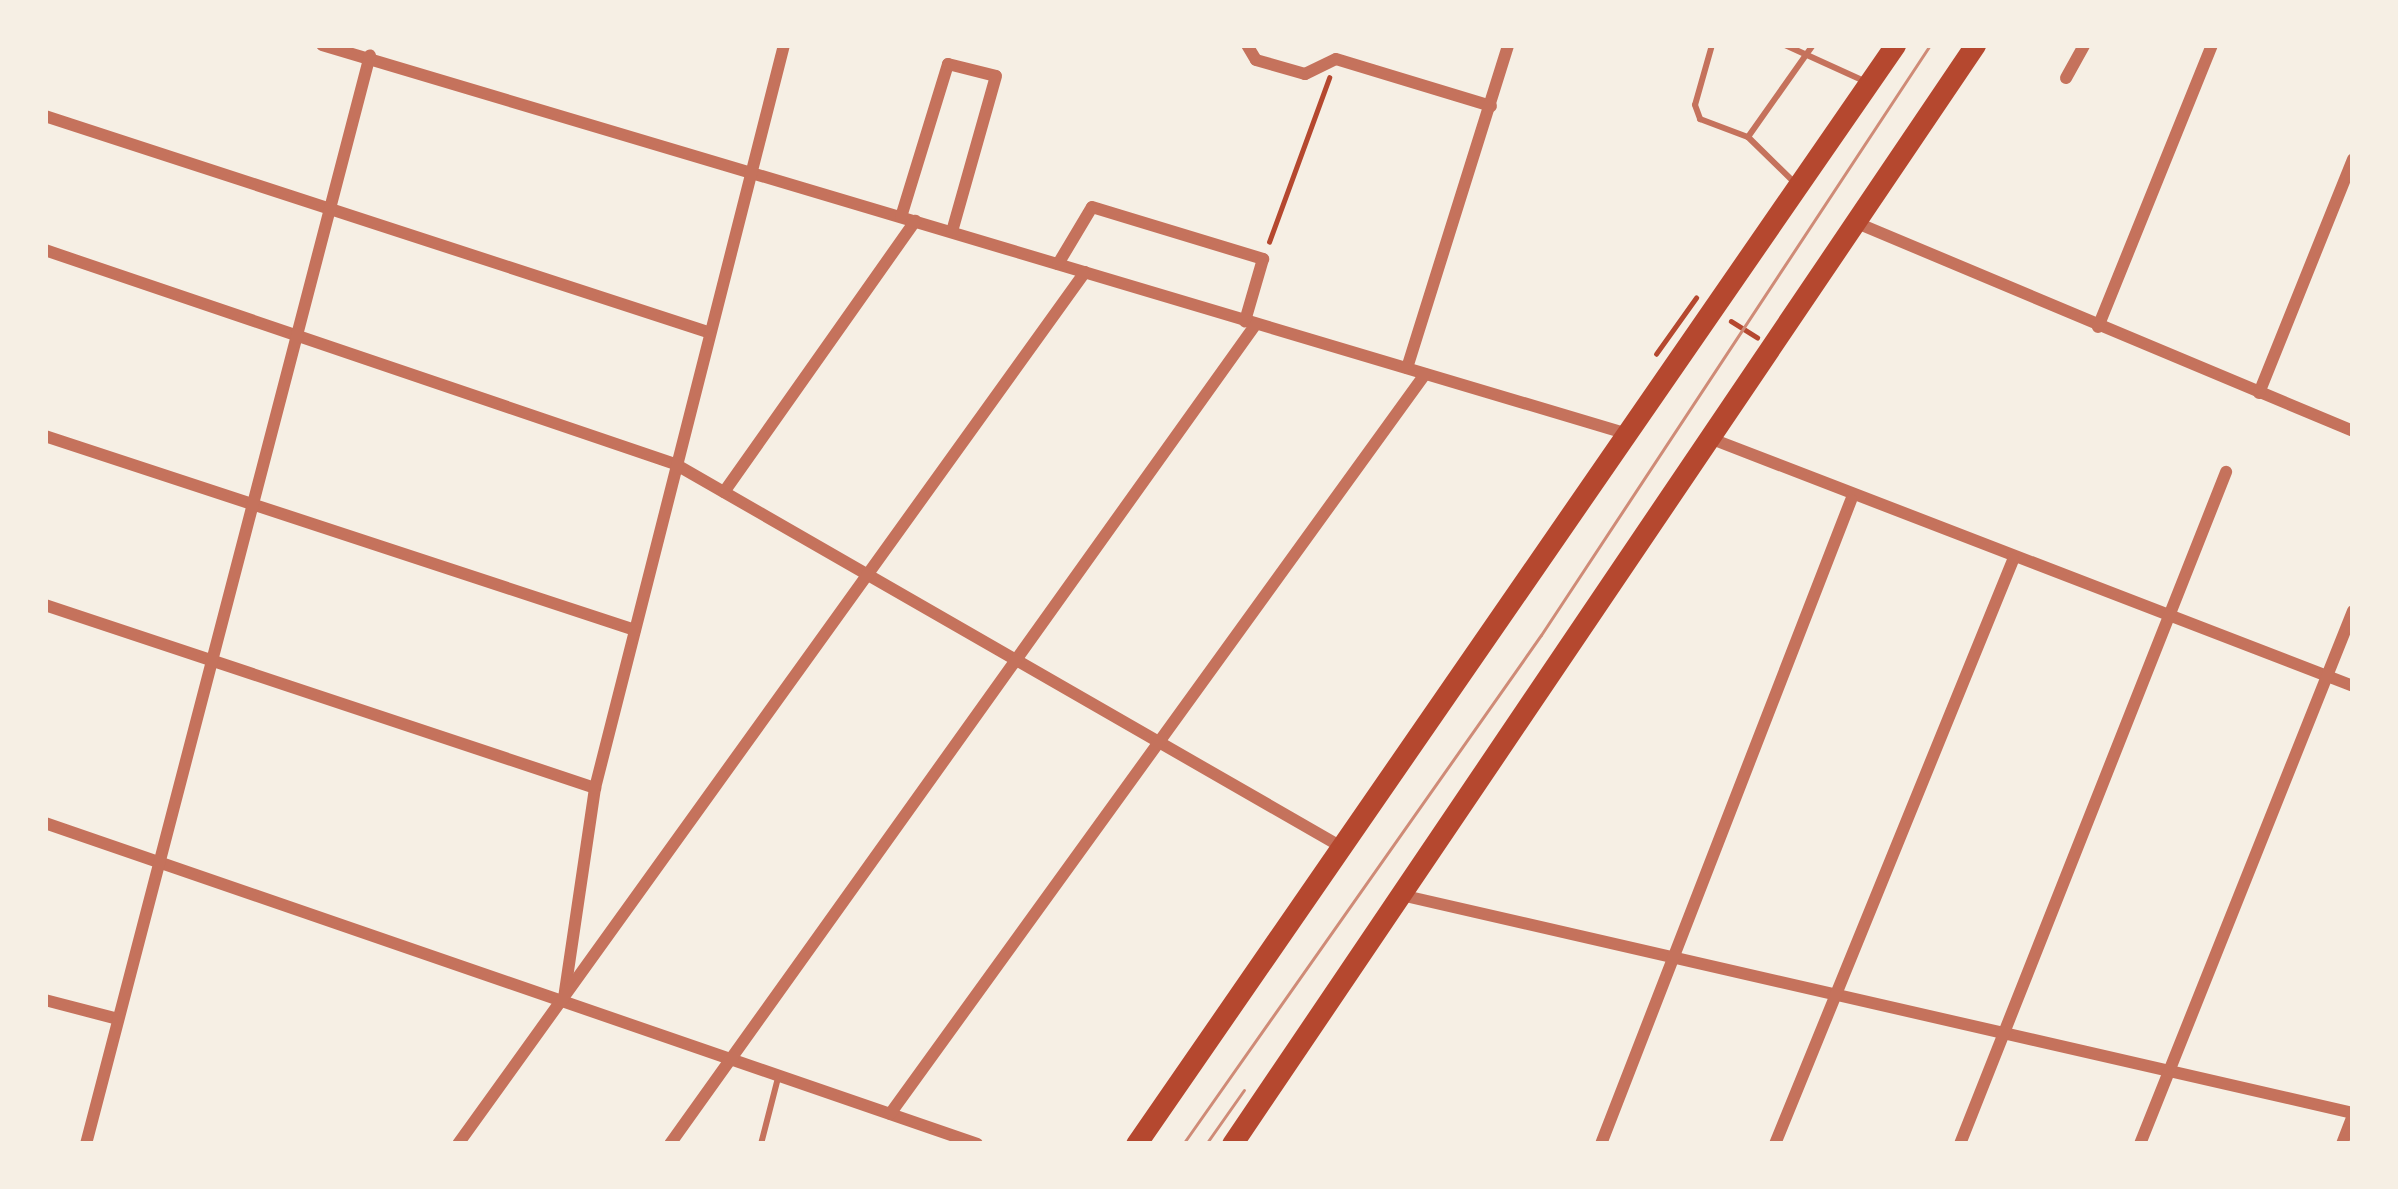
<!DOCTYPE html>
<style>
body{margin:0}
#map{position:relative;width:2398px;height:1189px;overflow:hidden;background:#f6efe4;font-family:"Source Sans 3",sans-serif}
div>[style]{position:absolute}
.path>*{height:4.5px;margin:-2.25px;padding:0 2.25px;transform-origin:2.25px;border-radius:2.25px;background:#b5482f}
.service>*{height:6px;margin:-3px;padding:0 3px;transform-origin:3px;border-radius:3px;background:#c5725c}
.minor>*{height:12px;margin:-6px;padding:0 6px;transform-origin:6px;border-radius:6px;background:#c5725c}
.primary>*{height:21px;margin:-10.5px;padding:0 10.5px;transform-origin:10.5px;border-radius:10.5px;background:#b5482f}
.tram>*{height:3px;margin:-1.5px;padding:0 1.5px;transform-origin:1.5px;border-radius:1.5px;background:#cf8b77}
span{translate:-50% -50%;white-space:nowrap;text-align:center;line-height:1.15;-webkit-text-stroke:12px #f6efe4;paint-order:stroke}
.frame{position:absolute;inset:0;border:48px solid #f6efe4;pointer-events:none}
</style>
<div id="map">
<div class="path">
<div style="left:1269px;top:242px;width:175px;rotate:-69.9deg"></div>
<div style="left:1731px;top:321px;width:31px;rotate:32deg"></div>
<div style="left:1656px;top:354px;width:69px;rotate:-54.5deg"></div>
</div>
<div class="service">
<div style="left:1712px;top:45px;width:62px;rotate:105.8deg"></div>
<div style="left:1695px;top:105px;width:15px;rotate:70deg"></div>
<div style="left:1700px;top:119px;width:51px;rotate:20.6deg"></div>
<div style="left:1748px;top:137px;width:113px;rotate:-54.8deg"></div>
<div style="left:1785px;top:45px;width:87px;rotate:24.5deg"></div>
<div style="left:1748px;top:137px;width:63px;rotate:44.4deg"></div>
<div style="left:761px;top:1144px;width:68px;rotate:-75.6deg"></div>
</div>
<div class="minor">
<div style="left:322px;top:45px;width:1359px;rotate:16.59deg"></div>
<div style="left:1247px;top:45px;width:17px;rotate:59deg"></div>
<div style="left:1256px;top:60px;width:51px;rotate:15.9deg"></div>
<div style="left:1305px;top:74px;width:34px;rotate:-26deg"></div>
<div style="left:1336px;top:59px;width:162px;rotate:16.9deg"></div>
<div style="left:2066px;top:78px;width:38px;rotate:-61deg"></div>
<div style="left:45px;top:116px;width:697px;rotate:18.05deg"></div>
<div style="left:901px;top:217px;width:160px;rotate:-72.9deg"></div>
<div style="left:948px;top:64px;width:49px;rotate:14deg"></div>
<div style="left:996px;top:76px;width:162px;rotate:105.8deg"></div>
<div style="left:1857px;top:223px;width:538px;rotate:22.75deg"></div>
<div style="left:45px;top:250px;width:665px;rotate:18.76deg"></div>
<div style="left:675px;top:464px;width:773px;rotate:29.88deg"></div>
<div style="left:1058px;top:264px;width:66px;rotate:-59.2deg"></div>
<div style="left:1092px;top:207px;width:179px;rotate:16.9deg"></div>
<div style="left:1263px;top:259px;width:65px;rotate:106.2deg"></div>
<div style="left:2098px;top:327px;width:304px;rotate:-68deg"></div>
<div style="left:1407px;top:368px;width:338px;rotate:-72.6deg"></div>
<div style="left:2259px;top:393px;width:252px;rotate:-68.1deg"></div>
<div style="left:45px;top:436px;width:621px;rotate:18.2deg"></div>
<div style="left:1712px;top:439px;width:687px;rotate:21.07deg"></div>
<div style="left:724px;top:492px;width:332px;rotate:-54.8deg"></div>
<div style="left:45px;top:605px;width:580px;rotate:18.4deg"></div>
<div style="left:45px;top:823px;width:986px;rotate:19deg"></div>
<div style="left:1401px;top:895px;width:977px;rotate:12.9deg"></div>
<div style="left:564px;top:998px;width:212px;rotate:-81.6deg"></div>
<div style="left:595px;top:788px;width:767px;rotate:-75.73deg"></div>
<div style="left:45px;top:1000px;width:75px;rotate:14.6deg"></div>
<div style="left:890px;top:1114px;width:913px;rotate:-54.13deg"></div>
<div style="left:86px;top:1144px;width:1125px;rotate:-75.38deg"></div>
<div style="left:458px;top:1144px;width:1074px;rotate:-54.28deg"></div>
<div style="left:670px;top:1144px;width:1008px;rotate:-54.45deg"></div>
<div style="left:1601px;top:1144px;width:691px;rotate:-68.78deg"></div>
<div style="left:1775px;top:1144px;width:631px;rotate:-67.83deg"></div>
<div style="left:1960px;top:1144px;width:723px;rotate:-68.4deg"></div>
<div style="left:2140px;top:1144px;width:574px;rotate:-68.22deg"></div>
<div style="left:2342px;top:1144px;width:30px;rotate:-69deg"></div>
</div>
<div class="primary">
<div style="left:1136px;top:1144px;width:1336px;rotate:-55.37deg"></div>
<div style="left:1232px;top:1144px;width:1327px;rotate:-55.94deg"></div>
</div>
<div class="tram">
<div style="left:1183px;top:1144px;width:622px;rotate:-54.88deg"></div>
<div style="left:1541px;top:635px;width:707px;rotate:-56.6deg"></div>
<div style="left:1206px;top:1144px;width:66px;rotate:-54.9deg"></div>
</div>
<div class="frame"></div>
</div>
